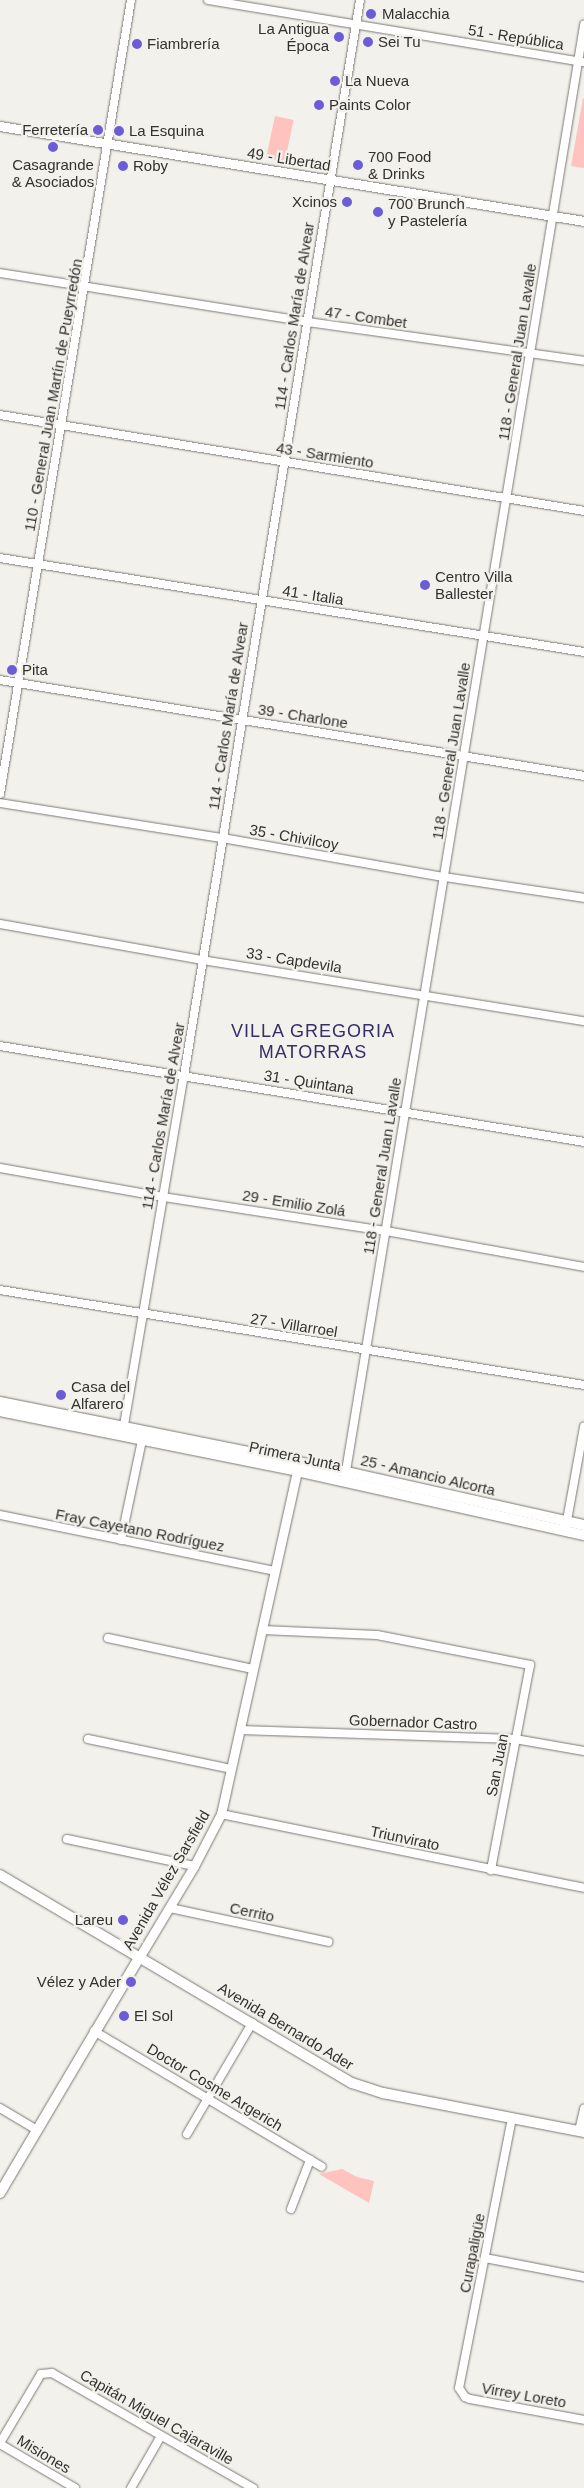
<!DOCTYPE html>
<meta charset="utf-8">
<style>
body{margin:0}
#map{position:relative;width:584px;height:2488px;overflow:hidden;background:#f3f1eb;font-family:Helvetica,sans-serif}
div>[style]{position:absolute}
.green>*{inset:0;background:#fec3be;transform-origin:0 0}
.roads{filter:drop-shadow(0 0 1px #7b7974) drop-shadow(0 0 1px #7b7974)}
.minor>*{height:8px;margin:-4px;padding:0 4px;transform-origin:4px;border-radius:4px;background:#fff}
.tertiary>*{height:9px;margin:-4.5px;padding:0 4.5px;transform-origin:4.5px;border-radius:4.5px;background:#fff}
.secondary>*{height:10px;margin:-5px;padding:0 5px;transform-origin:5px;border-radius:5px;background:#fff}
.dots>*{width:14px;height:14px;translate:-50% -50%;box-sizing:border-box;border:2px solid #f3f1eb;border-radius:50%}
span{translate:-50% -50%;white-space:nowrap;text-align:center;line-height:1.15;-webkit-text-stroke:4.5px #f3f1eb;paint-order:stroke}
.poi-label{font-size:15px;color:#32312f}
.left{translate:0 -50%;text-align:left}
.right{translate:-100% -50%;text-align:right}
.street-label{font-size:15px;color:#32312f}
.quarter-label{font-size:18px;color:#342e69;letter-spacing:1px}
</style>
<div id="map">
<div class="green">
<div style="clip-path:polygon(583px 98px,584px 99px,584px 168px,571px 166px)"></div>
<div style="left:275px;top:116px;width:19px;height:43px;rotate:12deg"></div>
<div style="clip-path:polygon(342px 2169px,357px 2177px,374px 2181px,369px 2203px,319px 2174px)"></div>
</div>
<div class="roads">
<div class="minor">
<div style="left:208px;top:0;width:381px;rotate:9.4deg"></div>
<div style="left:0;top:273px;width:312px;rotate:9deg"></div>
<div style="left:308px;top:322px;width:279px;rotate:8deg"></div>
<div style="left:0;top:415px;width:592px;rotate:9.33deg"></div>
<div style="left:0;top:558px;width:592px;rotate:9.14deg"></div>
<div style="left:0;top:680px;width:592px;rotate:9.33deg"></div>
<div style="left:0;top:794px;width:805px;rotate:-80.63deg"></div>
<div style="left:0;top:803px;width:225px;rotate:9deg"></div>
<div style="left:222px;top:838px;width:225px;rotate:10deg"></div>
<div style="left:444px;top:877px;width:142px;rotate:8.5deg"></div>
<div style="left:0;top:924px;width:205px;rotate:10.1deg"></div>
<div style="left:202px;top:960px;width:387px;rotate:9.1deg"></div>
<div style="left:0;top:1046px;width:592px;rotate:9.33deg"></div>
<div style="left:0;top:1168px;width:166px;rotate:10.1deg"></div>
<div style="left:163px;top:1197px;width:226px;rotate:8.7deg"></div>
<div style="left:386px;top:1231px;width:201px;rotate:10.3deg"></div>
<div style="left:0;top:1290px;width:592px;rotate:9.24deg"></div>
<div style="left:123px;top:1431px;width:360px;rotate:-80.3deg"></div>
<div style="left:184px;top:1076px;width:1090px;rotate:-80.71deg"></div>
<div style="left:345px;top:1477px;width:1472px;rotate:-80.65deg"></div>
<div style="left:0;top:1515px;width:281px;rotate:11.5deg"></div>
<div style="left:566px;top:1526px;width:101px;rotate:-79.7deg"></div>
<div style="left:121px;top:1540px;width:106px;rotate:-78.1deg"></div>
<div style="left:262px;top:1630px;width:115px;rotate:2.5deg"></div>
<div style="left:377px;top:1635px;width:156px;rotate:11.1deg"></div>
<div style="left:530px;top:1665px;width:209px;rotate:100.8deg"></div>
<div style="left:108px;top:1638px;width:148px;rotate:12.1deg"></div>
<div style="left:240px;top:1730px;width:275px;rotate:1.9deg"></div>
<div style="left:515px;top:1739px;width:70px;rotate:9.9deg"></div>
<div style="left:88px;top:1739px;width:146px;rotate:11.8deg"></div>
<div style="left:221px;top:1814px;width:370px;rotate:11.5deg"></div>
<div style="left:67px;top:1839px;width:130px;rotate:12deg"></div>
<div style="left:170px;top:1908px;width:162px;rotate:12.1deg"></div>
<div style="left:94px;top:2031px;width:265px;rotate:30.8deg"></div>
<div style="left:0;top:2108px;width:43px;rotate:30.7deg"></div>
<div style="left:512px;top:2118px;width:275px;rotate:101.1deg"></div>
<div style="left:459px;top:2388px;width:11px;rotate:56deg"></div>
<div style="left:465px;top:2397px;width:5px;rotate:22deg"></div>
<div style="left:470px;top:2399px;width:116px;rotate:10.4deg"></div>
<div style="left:579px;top:2131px;width:23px;rotate:-77deg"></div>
<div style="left:187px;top:2134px;width:129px;rotate:-59.6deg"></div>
<div style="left:291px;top:2209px;width:53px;rotate:-68.8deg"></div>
<div style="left:485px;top:2258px;width:101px;rotate:10.9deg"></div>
<div style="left:0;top:2443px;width:74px;rotate:-59.3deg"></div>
<div style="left:38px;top:2379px;width:6px;rotate:-59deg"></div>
<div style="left:41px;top:2374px;width:11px;rotate:-5deg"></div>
<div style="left:52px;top:2373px;width:232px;rotate:29.8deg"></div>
<div style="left:0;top:2444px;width:87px;rotate:30.4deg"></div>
<div style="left:131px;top:2488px;width:60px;rotate:-60deg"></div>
</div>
<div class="tertiary">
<div style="left:0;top:126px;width:592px;rotate:9.24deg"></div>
<div style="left:140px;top:1956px;width:105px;rotate:-59deg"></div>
<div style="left:194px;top:1866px;width:59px;rotate:-62.6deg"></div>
<div style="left:221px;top:1814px;width:356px;rotate:-77.5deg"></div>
</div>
<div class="secondary">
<div style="left:0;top:1402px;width:353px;rotate:11.4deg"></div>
<div style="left:346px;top:1472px;width:244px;rotate:12.6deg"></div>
<div style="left:0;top:1411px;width:303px;rotate:11.4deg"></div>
<div style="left:297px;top:1471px;width:294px;rotate:12.6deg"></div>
<div style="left:0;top:1875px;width:409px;rotate:30.6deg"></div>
<div style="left:352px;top:2083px;width:33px;rotate:18deg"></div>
<div style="left:383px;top:2093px;width:205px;rotate:11deg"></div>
<div style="left:0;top:2193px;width:275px;rotate:-59.4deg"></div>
</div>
</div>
<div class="dots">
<div style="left:371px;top:14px;background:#6c5dd6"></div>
<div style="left:339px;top:37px;background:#6c5dd6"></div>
<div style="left:368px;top:42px;background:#6c5dd6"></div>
<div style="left:137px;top:44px;background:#6c5dd6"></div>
<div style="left:335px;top:81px;background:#6c5dd6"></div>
<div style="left:319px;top:105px;background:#6c5dd6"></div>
<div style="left:98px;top:130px;background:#6c5dd6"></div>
<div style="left:119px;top:131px;background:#6c5dd6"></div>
<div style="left:53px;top:147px;background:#6c5dd6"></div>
<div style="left:358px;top:165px;background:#6c5dd6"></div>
<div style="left:123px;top:166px;background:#6c5dd6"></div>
<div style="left:347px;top:202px;background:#6c5dd6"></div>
<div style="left:378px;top:212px;background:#6c5dd6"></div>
<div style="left:425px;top:585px;background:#6c5dd6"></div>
<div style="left:12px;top:670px;background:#6c5dd6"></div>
<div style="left:61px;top:1395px;background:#6c5dd6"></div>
<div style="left:123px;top:1920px;background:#6c5dd6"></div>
<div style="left:131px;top:1982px;background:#6c5dd6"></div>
<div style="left:124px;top:2016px;background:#6c5dd6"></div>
</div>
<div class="poi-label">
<span class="left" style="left:382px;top:14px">Malacchia</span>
<span class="right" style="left:329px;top:37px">La Antigua<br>Época</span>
<span class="left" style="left:378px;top:42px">Sei Tu</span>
<span class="left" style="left:147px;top:44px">Fiambrería</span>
<span class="left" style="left:345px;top:81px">La Nueva</span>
<span class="left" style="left:329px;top:105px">Paints Color</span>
<span class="right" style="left:88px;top:130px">Ferretería</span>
<span class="left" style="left:129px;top:131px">La Esquina</span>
<span class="left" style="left:368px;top:165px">700 Food<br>&amp; Drinks</span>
<span style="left:53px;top:173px">Casagrande<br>&amp; Asociados</span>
<span class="left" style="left:133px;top:166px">Roby</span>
<span class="right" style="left:337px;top:202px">Xcinos</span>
<span class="left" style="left:388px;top:212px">700 Brunch<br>y Pastelería</span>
<span class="left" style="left:435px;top:585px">Centro Villa<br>Ballester</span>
<span class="left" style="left:22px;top:670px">Pita</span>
<span class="left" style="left:71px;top:1395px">Casa del<br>Alfarero</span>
<span class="right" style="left:113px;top:1920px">Lareu</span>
<span class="right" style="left:121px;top:1982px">Vélez y Ader</span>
<span class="left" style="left:134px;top:2016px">El Sol</span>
</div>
<div class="street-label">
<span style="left:516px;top:37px;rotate:9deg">51 - República</span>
<span style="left:289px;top:159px;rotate:9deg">49 - Libertad</span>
<span style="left:294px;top:316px;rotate:-81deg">114 - Carlos María de Alvear</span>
<span style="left:366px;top:317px;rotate:8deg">47 - Combet</span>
<span style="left:517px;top:352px;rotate:-81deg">118 - General Juan Lavalle</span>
<span style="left:53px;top:395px;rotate:-80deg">110 - General Juan Martín de Pueyrredón</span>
<span style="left:325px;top:455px;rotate:9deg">43 - Sarmiento</span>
<span style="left:313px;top:595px;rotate:9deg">41 - Italia</span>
<span style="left:228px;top:716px;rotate:-81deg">114 - Carlos María de Alvear</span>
<span style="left:303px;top:716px;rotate:9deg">39 - Charlone</span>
<span style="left:451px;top:751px;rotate:-81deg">118 - General Juan Lavalle</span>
<span style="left:294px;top:837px;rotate:10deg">35 - Chivilcoy</span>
<span style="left:294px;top:960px;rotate:9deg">33 - Capdevila</span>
<span style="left:309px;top:1082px;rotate:9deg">31 - Quintana</span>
<span style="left:163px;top:1116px;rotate:-80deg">114 - Carlos María de Alvear</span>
<span style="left:382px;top:1166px;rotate:-81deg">118 - General Juan Lavalle</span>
<span style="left:294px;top:1203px;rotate:9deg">29 - Emilio Zolá</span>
<span style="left:294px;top:1325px;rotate:9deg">27 - Villarroel</span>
<span style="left:295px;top:1456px;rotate:12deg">Primera Junta</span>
<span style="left:428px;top:1475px;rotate:13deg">25 - Amancio Alcorta</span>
<span style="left:140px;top:1530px;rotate:11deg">Fray Cayetano Rodríguez</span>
<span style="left:413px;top:1722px;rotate:2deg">Gobernador Castro</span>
<span style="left:497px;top:1765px;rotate:-79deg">San Juan</span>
<span style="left:405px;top:1838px;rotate:12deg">Triunvirato</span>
<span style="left:166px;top:1880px;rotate:-60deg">Avenida Vélez Sarsfield</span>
<span style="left:252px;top:1912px;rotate:12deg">Cerrito</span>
<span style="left:286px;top:2026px;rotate:31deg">Avenida Bernardo Ader</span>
<span style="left:215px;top:2087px;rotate:31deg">Doctor Cosme Argerich</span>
<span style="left:472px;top:2253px;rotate:-79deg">Curapaligüe</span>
<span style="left:524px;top:2395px;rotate:10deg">Virrey Loreto</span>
<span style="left:157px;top:2417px;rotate:30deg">Capitán Miguel Cajaraville</span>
<span style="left:44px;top:2454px;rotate:31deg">Misiones</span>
</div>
<div class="quarter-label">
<span style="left:313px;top:1042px">VILLA GREGORIA<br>MATORRAS</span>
</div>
</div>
